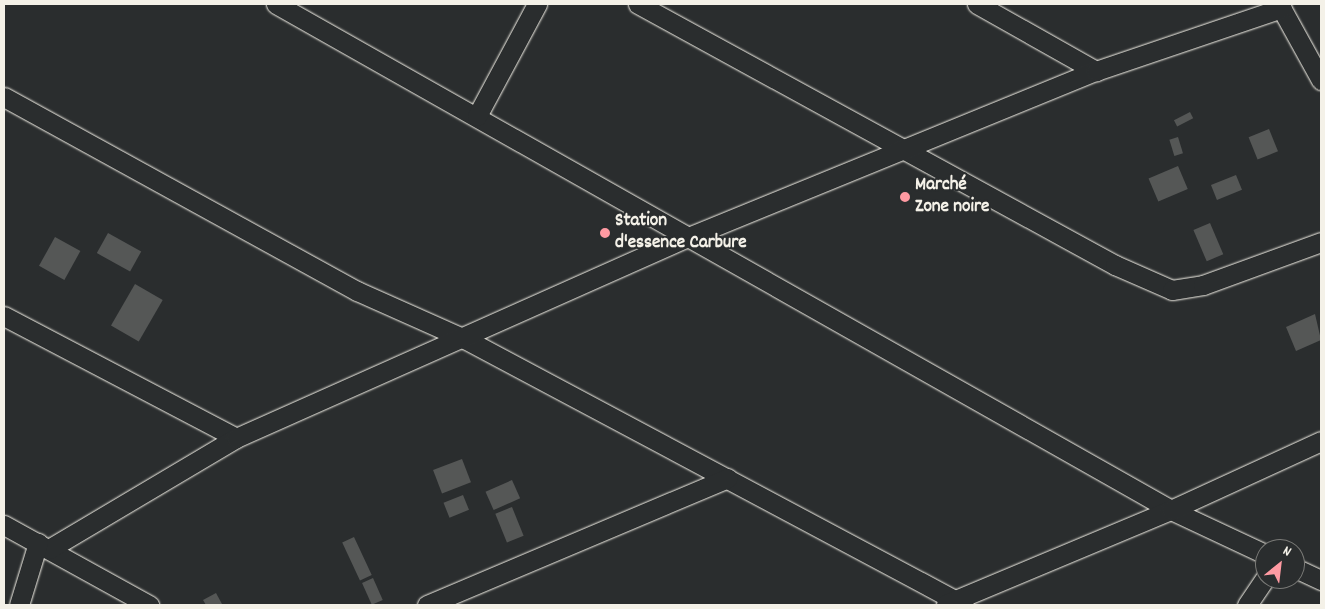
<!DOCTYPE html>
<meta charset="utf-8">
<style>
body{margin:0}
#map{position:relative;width:1325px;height:609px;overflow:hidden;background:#2a2d2e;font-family:Dekko,sans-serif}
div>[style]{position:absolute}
.building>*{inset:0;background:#555756;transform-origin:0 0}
.roads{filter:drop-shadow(0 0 1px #f4f1e8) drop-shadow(0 0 1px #f4f1e8)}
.minor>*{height:19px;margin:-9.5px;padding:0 9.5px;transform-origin:9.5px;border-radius:9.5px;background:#2a2d2e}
.dots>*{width:14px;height:14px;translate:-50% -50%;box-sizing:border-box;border:2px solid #2a2d2e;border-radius:50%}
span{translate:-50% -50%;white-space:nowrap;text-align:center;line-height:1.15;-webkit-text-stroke:4px #2a2d2e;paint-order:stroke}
.poi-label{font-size:19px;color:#f4f1e8;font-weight:700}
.left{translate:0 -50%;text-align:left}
.frame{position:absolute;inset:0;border:5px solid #f4f1e8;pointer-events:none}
.north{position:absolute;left:1255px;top:539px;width:50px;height:50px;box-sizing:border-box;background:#2a2d2e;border:1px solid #7b7b78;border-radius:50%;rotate:29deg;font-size:14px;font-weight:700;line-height:20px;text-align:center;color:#f4f1e8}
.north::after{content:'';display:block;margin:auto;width:18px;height:22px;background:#ff9aa2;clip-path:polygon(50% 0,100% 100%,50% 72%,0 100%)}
</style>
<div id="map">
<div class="building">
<div style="left:1190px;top:112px;width:7px;height:18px;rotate:63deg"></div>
<div style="left:1269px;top:129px;width:24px;height:22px;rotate:68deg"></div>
<div style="left:1178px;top:137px;width:17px;height:9px;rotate:73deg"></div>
<div style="left:1178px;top:166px;width:25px;height:32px;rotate:67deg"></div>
<div style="left:1236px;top:175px;width:16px;height:27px;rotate:68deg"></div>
<div style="left:1210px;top:223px;width:34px;height:18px;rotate:67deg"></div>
<div style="left:108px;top:233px;width:38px;height:23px;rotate:29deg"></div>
<div style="left:55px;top:237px;width:29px;height:33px;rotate:29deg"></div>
<div style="left:135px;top:284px;width:32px;height:48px;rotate:30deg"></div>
<div style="clip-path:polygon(1315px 314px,1321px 340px,1296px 351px,1286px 327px)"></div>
<div style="left:462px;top:459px;width:25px;height:31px;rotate:69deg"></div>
<div style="left:512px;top:480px;width:20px;height:29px;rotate:66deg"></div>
<div style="left:463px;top:495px;width:16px;height:21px;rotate:68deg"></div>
<div style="left:512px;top:507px;width:31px;height:18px;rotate:68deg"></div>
<div style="left:354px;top:537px;width:42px;height:13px;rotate:65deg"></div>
<div style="left:373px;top:578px;width:24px;height:12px;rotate:66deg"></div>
<div style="clip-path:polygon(216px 593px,222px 604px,206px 605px,203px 600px)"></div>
</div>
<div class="roads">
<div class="minor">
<div style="left:276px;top:4px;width:1028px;rotate:29.48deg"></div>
<div style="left:1171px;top:510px;width:104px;rotate:25.1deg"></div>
<div style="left:638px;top:4px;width:544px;rotate:28.69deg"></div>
<div style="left:1115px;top:265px;width:62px;rotate:23.7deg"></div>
<div style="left:1172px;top:290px;width:31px;rotate:-9deg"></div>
<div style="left:1203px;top:285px;width:126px;rotate:-20deg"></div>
<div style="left:977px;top:4px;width:137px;rotate:29.4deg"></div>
<div style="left:1279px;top:4px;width:87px;rotate:61.1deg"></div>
<div style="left:4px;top:97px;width:403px;rotate:28.8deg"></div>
<div style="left:357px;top:291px;width:118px;rotate:24deg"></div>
<div style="left:465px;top:339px;width:565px;rotate:28.06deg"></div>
<div style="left:477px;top:116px;width:127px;rotate:-61.8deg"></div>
<div style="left:4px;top:316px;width:262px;rotate:27.7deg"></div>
<div style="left:4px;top:525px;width:166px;rotate:28.9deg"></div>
<div style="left:49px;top:549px;width:217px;rotate:-30.7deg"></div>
<div style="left:236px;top:438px;width:492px;rotate:-24deg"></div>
<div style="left:686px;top:238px;width:443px;rotate:-22.2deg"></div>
<div style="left:1096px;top:71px;width:196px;rotate:-18.7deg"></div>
<div style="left:1295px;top:568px;width:29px;rotate:25deg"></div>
<div style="left:946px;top:604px;width:244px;rotate:-22.7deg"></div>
<div style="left:1171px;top:510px;width:165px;rotate:-24.7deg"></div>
<div style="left:19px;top:605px;width:65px;rotate:-73deg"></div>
<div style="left:427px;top:605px;width:326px;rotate:-22.9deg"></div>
<div style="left:1247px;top:605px;width:32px;rotate:-56deg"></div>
</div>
</div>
<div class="dots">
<div style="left:905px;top:197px;background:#ff9aa2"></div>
<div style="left:605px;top:233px;background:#ff9aa2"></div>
</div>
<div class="poi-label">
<span class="left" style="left:915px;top:197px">Marché<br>Zone noire</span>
<span class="left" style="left:615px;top:233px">Station<br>d'essence Carbure</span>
</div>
<div class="frame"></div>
<div class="north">N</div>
</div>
